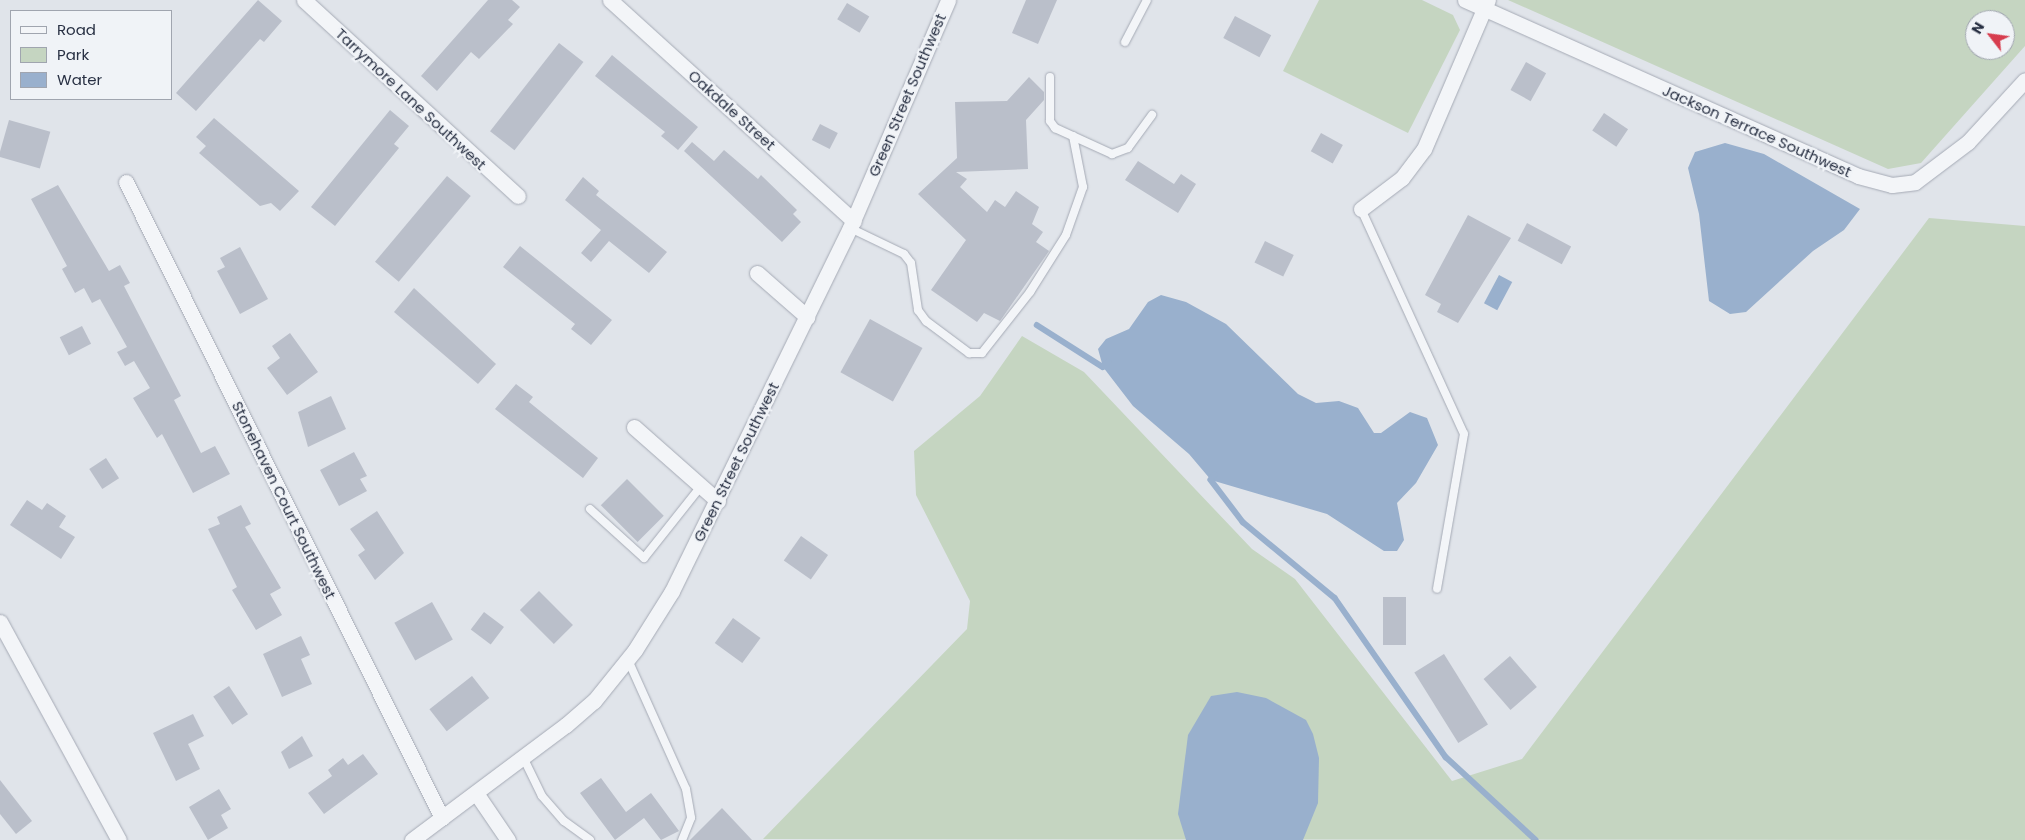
<!DOCTYPE html>
<style>
body{margin:0}
#map{position:relative;width:2025px;height:840px;overflow:hidden;background:#e0e4ea;font-family:Poppins,sans-serif}
div>[style]{position:absolute}
.green>*{inset:0;background:#c5d5c1}
.water>*{inset:0;background:#99b0cd;transform-origin:0 0}
.stream>*{height:5.5px;margin:-2.75px;padding:0 2.75px;transform-origin:2.75px;border-radius:2.75px;background:#99b0cd}
.building>*{inset:0;background:#babfca;transform-origin:0 0}
.roads{filter:drop-shadow(0 0 1px #a5aab5) drop-shadow(0 0 1px #a5aab5)}
.lane>*{height:8px;margin:-4px;padding:0 4px;transform-origin:4px;border-radius:4px;background:#f3f5f8}
.street>*{height:15px;margin:-7.5px;padding:0 7.5px;transform-origin:7.5px;border-radius:7.5px;background:#f3f5f8}
span{translate:-50% -50%;white-space:nowrap;text-align:center;line-height:1.15;-webkit-text-stroke:4.5px #f0f3f7;paint-order:stroke}
.street-label{font-size:15px;color:#283043}
.legend{position:absolute;left:10px;top:10px;width:162px;height:90px;box-sizing:border-box;background:#f0f3f7;border:1px solid #a0a5af;margin:0;padding:6px 9px;list-style:none;font-size:15px;color:#283043}
.legend li{display:flex;align-items:center;gap:10px;height:25px}
.legend b{width:25px;border:1px solid #a0a5af}
.north{position:absolute;left:1965px;top:10px;width:50px;height:50px;box-sizing:border-box;background:#f0f3f7;border:1px solid #a0a5af;border-radius:50%;rotate:300deg;font-size:14px;font-weight:700;line-height:20px;text-align:center;color:#283043}
.north::after{content:'';display:block;margin:auto;width:18px;height:22px;background:#d73d4e;clip-path:polygon(50% 0,100% 100%,50% 72%,0 100%)}
</style>
<div id="map">
<div class="green">
<div style="clip-path:polygon(1319px 0,1422px 0,1453px 15px,1460px 30px,1408px 133px,1283px 71px)"></div>
<div style="clip-path:polygon(evenodd,1508px 0,2025px 0,2025px 46px,1921px 163px,1888px 169px,1508px 0,1975px 20px,2005px 20px,2005px 50px,1975px 50px,1975px 20px)"></div>
<div style="clip-path:polygon(1929px 218px,2025px 226px,2025px 840px,763px 839px,967px 629px,970px 601px,916px 495px,914px 451px,980px 396px,1022px 336px,1084px 372px,1252px 549px,1295px 579px,1452px 781px,1522px 759px)"></div>
</div>
<div class="water">
<div style="clip-path:polygon(1725px 143px,1764px 154px,1860px 209px,1844px 230px,1813px 251px,1746px 312px,1730px 314px,1709px 301px,1699px 214px,1688px 168px,1695px 152px)"></div>
<div style="left:1499px;top:275px;width:15px;height:32px;rotate:28deg"></div>
<div style="clip-path:polygon(1161px 295px,1186px 302px,1226px 324px,1298px 394px,1316px 403px,1339px 401px,1358px 408px,1374px 433px,1381px 433px,1410px 412px,1427px 418px,1438px 445px,1416px 483px,1397px 503px,1404px 540px,1397px 551px,1384px 551px,1327px 514px,1211px 480px,1189px 454px,1133px 406px,1103px 367px,1098px 349px,1106px 339px,1129px 329px,1148px 302px)"></div>
<div style="clip-path:polygon(1237px 692px,1266px 698px,1306px 720px,1313px 734px,1319px 758px,1318px 803px,1303px 840px,1186px 840px,1178px 814px,1188px 735px,1211px 696px)"></div>
</div>
<div class="stream">
<div style="left:1037px;top:325px;width:78px;rotate:32.5deg"></div>
<div style="left:1103px;top:367px;width:7px;rotate:-45deg"></div>
<div style="left:1215px;top:475px;width:6px;rotate:129deg"></div>
<div style="left:1211px;top:480px;width:53px;rotate:52.7deg"></div>
<div style="left:1243px;top:522px;width:119px;rotate:39.6deg"></div>
<div style="left:1335px;top:598px;width:194px;rotate:55.1deg"></div>
<div style="left:1446px;top:757px;width:122px;rotate:42.7deg"></div>
</div>
<div class="building">
<div style="clip-path:polygon(258px 0,282px 21px,264px 42px,260px 39px,196px 111px,176px 93px)"></div>
<div style="clip-path:polygon(488px 0,512px 0,520px 7px,508px 20px,513px 24px,479px 59px,471px 52px,437px 91px,421px 76px)"></div>
<div style="clip-path:polygon(1026px 0,1057px 0,1038px 44px,1012px 33px)"></div>
<div style="left:847px;top:3px;width:26px;height:19px;rotate:31deg"></div>
<div style="left:1235px;top:16px;width:41px;height:25px;rotate:28deg"></div>
<div style="left:559px;top:43px;width:31px;height:112px;rotate:38deg"></div>
<div style="clip-path:polygon(612px 55px,698px 127px,678px 150px,661px 136px,665px 132px,595px 76px)"></div>
<div style="left:1526px;top:62px;width:23px;height:32px;rotate:29deg"></div>
<div style="clip-path:polygon(1029px 77px,1044px 92px,1044px 100px,1026px 120px,1028px 169px,956px 172px,967px 179px,960px 187px,987px 212px,995px 200px,1005px 207px,1016px 191px,1039px 207px,1032px 224px,1043px 232px,1036px 242px,1049px 251px,1000px 321px,984px 313px,977px 322px,931px 290px,966px 240px,918px 194px,957px 158px,955px 102px,1007px 101px)"></div>
<div style="clip-path:polygon(390px 110px,409px 126px,394px 144px,399px 148px,335px 226px,311px 207px)"></div>
<div style="left:1604px;top:113px;width:29px;height:21px;rotate:34deg"></div>
<div style="clip-path:polygon(214px 118px,299px 191px,280px 211px,271px 203px,260px 206px,199px 153px,206px 146px,196px 137px)"></div>
<div style="left:9px;top:120px;width:43px;height:38px;rotate:16deg"></div>
<div style="left:820px;top:124px;width:20px;height:18px;rotate:27deg"></div>
<div style="left:1321px;top:133px;width:25px;height:21px;rotate:29deg"></div>
<div style="clip-path:polygon(692px 142px,714px 161px,724px 150px,758px 179px,761px 175px,797px 210px,793px 214px,801px 222px,782px 242px,684px 151px)"></div>
<div style="clip-path:polygon(1138px 161px,1174px 184px,1181px 174px,1196px 184px,1178px 213px,1125px 180px)"></div>
<div style="left:447px;top:176px;width:31px;height:112px;rotate:40deg"></div>
<div style="clip-path:polygon(583px 177px,599px 191px,596px 195px,667px 252px,649px 273px,609px 241px,591px 262px,581px 253px,601px 230px,565px 200px)"></div>
<div style="clip-path:polygon(58px 185px,109px 271px,120px 265px,130px 283px,124px 286px,181px 396px,174px 400px,201px 453px,215px 446px,230px 474px,193px 493px,162px 434px,157px 438px,133px 398px,150px 388px,134px 361px,125px 366px,117px 352px,127px 347px,100px 299px,92px 303px,84px 288px,75px 293px,62px 269px,67px 266px,31px 199px)"></div>
<div style="clip-path:polygon(1468px 215px,1511px 238px,1458px 323px,1437px 312px,1441px 304px,1425px 295px)"></div>
<div style="left:1527px;top:223px;width:50px;height:20px;rotate:28deg"></div>
<div style="left:1265px;top:241px;width:32px;height:24px;rotate:26deg"></div>
<div style="clip-path:polygon(520px 246px,612px 320px,591px 345px,571px 329px,575px 324px,503px 267px)"></div>
<div style="clip-path:polygon(240px 247px,268px 299px,240px 314px,217px 271px,225px 267px,220px 258px)"></div>
<div style="clip-path:polygon(414px 288px,496px 364px,478px 384px,394px 312px)"></div>
<div style="left:870px;top:319px;width:60px;height:61px;rotate:29deg"></div>
<div style="left:82px;top:326px;width:20px;height:25px;rotate:63deg"></div>
<div style="clip-path:polygon(290px 333px,318px 372px,287px 395px,267px 368px,280px 358px,272px 346px)"></div>
<div style="clip-path:polygon(516px 384px,533px 397px,529px 402px,598px 458px,583px 478px,495px 409px)"></div>
<div style="clip-path:polygon(331px 396px,346px 429px,308px 447px,298px 412px)"></div>
<div style="clip-path:polygon(354px 452px,367px 476px,360px 479px,367px 491px,339px 506px,320px 470px)"></div>
<div style="left:106px;top:458px;width:24px;height:20px;rotate:57deg"></div>
<div style="left:627px;top:479px;width:52px;height:37px;rotate:45deg"></div>
<div style="clip-path:polygon(27px 500px,42px 510px,47px 503px,66px 516px,59px 527px,75px 537px,61px 559px,10px 525px)"></div>
<div style="clip-path:polygon(241px 505px,251px 524px,245px 527px,281px 588px,270px 594px,282px 615px,256px 630px,232px 590px,237px 587px,208px 529px,220px 524px,217px 517px)"></div>
<div style="clip-path:polygon(377px 511px,404px 553px,375px 580px,358px 555px,365px 550px,350px 529px)"></div>
<div style="left:801px;top:536px;width:33px;height:30px;rotate:35deg"></div>
<div style="left:539px;top:591px;width:48px;height:27px;rotate:45deg"></div>
<div style="left:1383px;top:597px;width:23px;height:48px"></div>
<div style="left:432px;top:602px;width:43px;height:43px;rotate:61deg"></div>
<div style="left:484px;top:612px;width:25px;height:22px;rotate:37deg"></div>
<div style="left:733px;top:618px;width:34px;height:31px;rotate:36deg"></div>
<div style="clip-path:polygon(301px 636px,310px 655px,301px 659px,312px 684px,282px 697px,263px 654px)"></div>
<div style="left:1444px;top:654px;width:83px;height:35px;rotate:58deg"></div>
<div style="left:1510px;top:656px;width:41px;height:35px;rotate:49deg"></div>
<div style="left:472px;top:676px;width:28px;height:54px;rotate:52deg"></div>
<div style="left:229px;top:686px;width:34px;height:19px;rotate:56deg"></div>
<div style="clip-path:polygon(193px 714px,204px 736px,188px 744px,200px 769px,176px 781px,153px 733px)"></div>
<div style="clip-path:polygon(302px 736px,313px 756px,289px 769px,281px 752px)"></div>
<div style="clip-path:polygon(363px 754px,378px 774px,324px 814px,308px 793px,332px 776px,328px 770px,343px 758px,348px 765px)"></div>
<div style="clip-path:polygon(601px 778px,626px 812px,651px 793px,679px 831px,661px 840px,644px 818px,615px 840px,580px 793px)"></div>
<div style="clip-path:polygon(0 780px,32px 821px,16px 834px,0 814px)"></div>
<div style="clip-path:polygon(219px 789px,231px 809px,221px 815px,228px 828px,208px 840px,189px 807px)"></div>
<div style="clip-path:polygon(722px 808px,752px 840px,690px 840px)"></div>
</div>
<div class="roads">
<div class="lane">
<div style="left:1125px;top:42px;width:47px;rotate:-62.4deg"></div>
<div style="left:1050px;top:77px;width:44px;rotate:90deg"></div>
<div style="left:1050px;top:121px;width:9px;rotate:54deg"></div>
<div style="left:1055px;top:128px;width:63px;rotate:24.5deg"></div>
<div style="left:1112px;top:154px;width:17px;rotate:-21deg"></div>
<div style="left:1128px;top:148px;width:41px;rotate:-54deg"></div>
<div style="left:1361px;top:209px;width:247px;rotate:65.4deg"></div>
<div style="left:1464px;top:434px;width:157px;rotate:99.9deg"></div>
<div style="left:850px;top:228px;width:60px;rotate:25.7deg"></div>
<div style="left:904px;top:254px;width:11px;rotate:52deg"></div>
<div style="left:911px;top:263px;width:48px;rotate:81.5deg"></div>
<div style="left:918px;top:310px;width:14px;rotate:54deg"></div>
<div style="left:926px;top:321px;width:54px;rotate:36.7deg"></div>
<div style="left:969px;top:353px;width:13px"></div>
<div style="left:982px;top:353px;width:78px;rotate:-51.8deg"></div>
<div style="left:1030px;top:292px;width:67px;rotate:-57.7deg"></div>
<div style="left:1066px;top:235px;width:51px;rotate:-70.5deg"></div>
<div style="left:1083px;top:187px;width:52px;rotate:-101.1deg"></div>
<div style="left:590px;top:509px;width:73px;rotate:42.2deg"></div>
<div style="left:644px;top:558px;width:92px;rotate:-51.6deg"></div>
<div style="left:628px;top:660px;width:141px;rotate:65.8deg"></div>
<div style="left:686px;top:789px;width:29px;rotate:80deg"></div>
<div style="left:691px;top:818px;width:24px;rotate:112deg"></div>
<div style="left:523px;top:757px;width:43px;rotate:64deg"></div>
<div style="left:542px;top:796px;width:33px;rotate:49deg"></div>
<div style="left:564px;top:821px;width:32px;rotate:36deg"></div>
</div>
<div class="street">
<div style="left:304px;top:0;width:290px;rotate:42.5deg"></div>
<div style="left:610px;top:0;width:329px;rotate:42.2deg"></div>
<div style="left:1465px;top:0;width:431px;rotate:24.1deg"></div>
<div style="left:1858px;top:176px;width:35px;rotate:15deg"></div>
<div style="left:1892px;top:185px;width:23px;rotate:-7deg"></div>
<div style="left:1915px;top:182px;width:66px;rotate:-37deg"></div>
<div style="left:1968px;top:142px;width:84px;rotate:-47.4deg"></div>
<div style="left:126px;top:182px;width:710px;rotate:63.58deg"></div>
<div style="left:1361px;top:209px;width:51px;rotate:-37.1deg"></div>
<div style="left:1402px;top:178px;width:36px;rotate:-53deg"></div>
<div style="left:1424px;top:149px;width:162px;rotate:-66.8deg"></div>
<div style="left:757px;top:273px;width:67px;rotate:41.3deg"></div>
<div style="left:634px;top:427px;width:112px;rotate:41.4deg"></div>
<div style="left:0;top:622px;width:248px;rotate:61.4deg"></div>
<div style="left:476px;top:793px;width:57px;rotate:55.8deg"></div>
<div style="left:412px;top:840px;width:192px;rotate:-36.8deg"></div>
<div style="left:566px;top:725px;width:37px;rotate:-41deg"></div>
<div style="left:594px;top:701px;width:65px;rotate:-51.2deg"></div>
<div style="left:635px;top:650px;width:70px;rotate:-57.9deg"></div>
<div style="left:672px;top:591px;width:404px;rotate:-63.9deg"></div>
<div style="left:850px;top:228px;width:248px;rotate:-66.7deg"></div>
</div>
</div>
<div class="street-label">
<span style="left:907px;top:95px;rotate:-67deg">Green Street Southwest</span>
<span style="left:411px;top:99px;rotate:43deg">Tarrymore Lane Southwest</span>
<span style="left:732px;top:110px;rotate:42deg">Oakdale Street</span>
<span style="left:1757px;top:131px;rotate:24deg">Jackson Terrace Southwest</span>
<span style="left:736px;top:462px;rotate:-64deg">Green Street Southwest</span>
<span style="left:284px;top:500px;rotate:64deg">Stonehaven Court Southwest</span>
</div>
<ul class="legend">
<li><b style="height:6px;background:#f3f5f8"></b>Road</li>
<li><b style="height:14px;background:#c5d5c1"></b>Park</li>
<li><b style="height:14px;background:#99b0cd"></b>Water</li>
</ul>
<div class="north">N</div>
</div>
